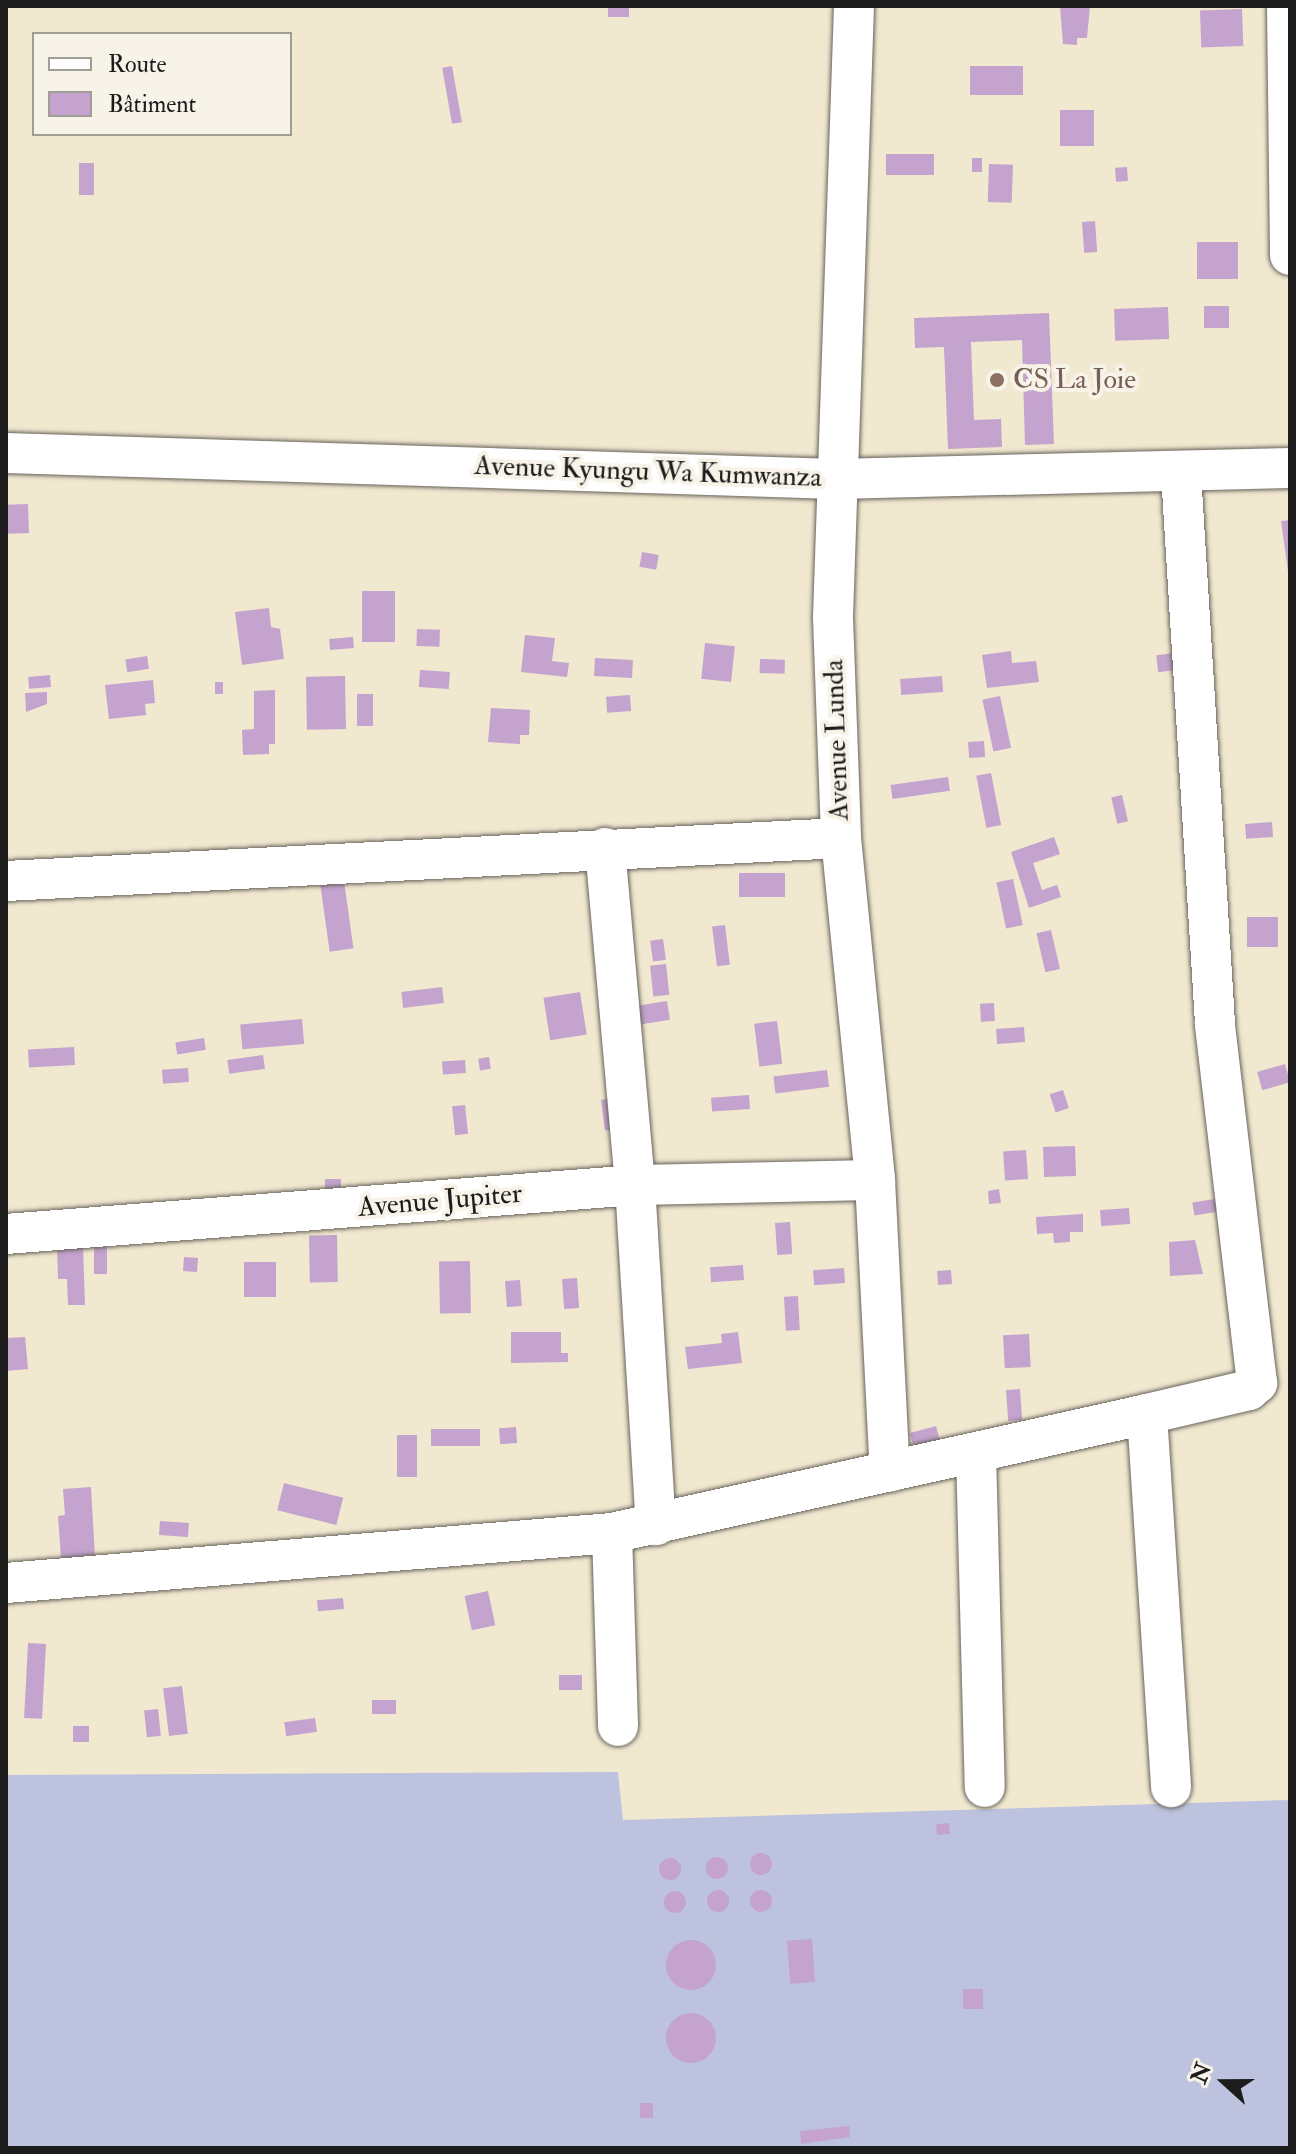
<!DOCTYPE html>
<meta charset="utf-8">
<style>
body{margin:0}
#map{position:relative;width:1296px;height:2154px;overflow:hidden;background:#f1e8d0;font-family:"IM FELL Double Pica",serif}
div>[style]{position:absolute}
.industrial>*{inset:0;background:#bdc3de}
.building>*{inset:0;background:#c4a3ce;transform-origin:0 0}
.round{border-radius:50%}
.roads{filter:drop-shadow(0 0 2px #67635b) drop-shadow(0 0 2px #67635b)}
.minor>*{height:40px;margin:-20px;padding:0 20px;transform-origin:20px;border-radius:20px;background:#fff}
.dots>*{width:22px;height:22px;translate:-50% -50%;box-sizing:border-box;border:4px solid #f7f3e8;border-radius:50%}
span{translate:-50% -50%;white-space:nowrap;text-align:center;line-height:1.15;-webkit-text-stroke:8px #f7f3e8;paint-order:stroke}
.education-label{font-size:28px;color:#785e54}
.left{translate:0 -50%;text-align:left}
.street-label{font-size:28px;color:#1c1c1c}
.frame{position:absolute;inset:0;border:8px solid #1c1c1c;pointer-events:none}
.legend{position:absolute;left:32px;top:32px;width:260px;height:104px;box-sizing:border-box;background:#f7f3e8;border:2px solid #9f9d96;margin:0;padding:10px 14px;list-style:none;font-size:24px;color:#1c1c1c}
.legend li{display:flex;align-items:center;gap:16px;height:40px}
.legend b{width:40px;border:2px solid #9f9d96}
.north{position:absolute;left:1184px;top:2042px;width:80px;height:80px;-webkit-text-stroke:6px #f7f3e8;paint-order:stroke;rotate:291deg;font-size:22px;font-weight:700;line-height:32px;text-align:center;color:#1c1c1c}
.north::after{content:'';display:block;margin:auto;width:28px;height:36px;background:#1c1c1c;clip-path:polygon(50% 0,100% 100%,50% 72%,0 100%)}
</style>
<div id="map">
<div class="industrial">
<div style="clip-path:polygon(618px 1772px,623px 1820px,1290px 1800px,1290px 2148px,6px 2148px,6px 1775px)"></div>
</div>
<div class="building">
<div style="left:608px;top:6px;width:21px;height:11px"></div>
<div style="clip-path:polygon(1060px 6px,1090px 6px,1087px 38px,1077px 38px,1077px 45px,1063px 44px)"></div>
<div style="left:1242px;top:9px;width:37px;height:42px;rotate:88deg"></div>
<div style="left:452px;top:66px;width:57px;height:10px;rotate:80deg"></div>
<div style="left:970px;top:66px;width:53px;height:29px"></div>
<div style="left:1060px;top:110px;width:34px;height:36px"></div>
<div style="left:934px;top:154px;width:21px;height:48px;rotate:90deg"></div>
<div style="left:972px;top:158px;width:10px;height:14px"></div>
<div style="left:79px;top:163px;width:15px;height:32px"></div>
<div style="left:989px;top:164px;width:24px;height:38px;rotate:2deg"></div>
<div style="left:1127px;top:167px;width:14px;height:12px;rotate:86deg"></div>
<div style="left:1095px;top:221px;width:31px;height:13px;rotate:86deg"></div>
<div style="left:1197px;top:242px;width:41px;height:37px"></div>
<div style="left:1204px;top:306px;width:25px;height:22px"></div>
<div style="left:1168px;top:307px;width:32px;height:54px;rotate:88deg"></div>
<div style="clip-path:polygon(1049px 313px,1054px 444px,1025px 445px,1022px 340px,971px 342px,974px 420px,1001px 419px,1002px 447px,948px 449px,944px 347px,915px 348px,914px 318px)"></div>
<div style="left:28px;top:504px;width:29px;height:22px;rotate:88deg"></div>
<div style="clip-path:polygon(1290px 520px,1290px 571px,1288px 571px,1281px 521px)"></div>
<div style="left:642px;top:552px;width:17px;height:15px;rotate:10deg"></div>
<div style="left:395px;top:591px;width:51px;height:33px;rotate:90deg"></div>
<div style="clip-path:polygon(269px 608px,271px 627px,280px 629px,284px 659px,242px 665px,235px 612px)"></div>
<div style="left:417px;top:629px;width:23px;height:17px;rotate:2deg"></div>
<div style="clip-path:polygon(525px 635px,555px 638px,552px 661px,569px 663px,567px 677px,521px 672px)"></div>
<div style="left:353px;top:637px;width:11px;height:24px;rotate:85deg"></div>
<div style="left:705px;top:643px;width:30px;height:36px;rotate:6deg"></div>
<div style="clip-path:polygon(1011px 651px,1012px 663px,1036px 661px,1039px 682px,987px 688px,982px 655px)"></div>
<div style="left:1183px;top:652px;width:17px;height:27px;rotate:83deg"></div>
<div style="left:147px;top:656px;width:13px;height:22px;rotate:81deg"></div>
<div style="left:595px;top:658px;width:38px;height:18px;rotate:3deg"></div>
<div style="left:760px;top:659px;width:25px;height:14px;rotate:2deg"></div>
<div style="left:420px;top:670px;width:30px;height:17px;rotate:4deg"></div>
<div style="left:50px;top:675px;width:12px;height:22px;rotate:85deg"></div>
<div style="left:345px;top:676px;width:53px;height:39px;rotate:89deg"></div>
<div style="left:942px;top:676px;width:16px;height:42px;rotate:86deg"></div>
<div style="clip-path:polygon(153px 680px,155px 703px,145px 704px,146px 715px,109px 719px,105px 685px)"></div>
<div style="left:215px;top:682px;width:8px;height:12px"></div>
<div style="clip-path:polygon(275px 690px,275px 744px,269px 744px,269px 754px,243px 755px,242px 730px,254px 729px,254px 691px)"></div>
<div style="clip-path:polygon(47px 692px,47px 704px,26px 712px,25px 693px)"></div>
<div style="left:357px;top:694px;width:16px;height:32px"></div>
<div style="left:630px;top:695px;width:16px;height:24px;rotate:86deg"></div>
<div style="left:1000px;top:696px;width:53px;height:18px;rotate:78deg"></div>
<div style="clip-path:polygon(491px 708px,530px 710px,529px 735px,520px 735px,520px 744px,488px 742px)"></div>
<div style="left:984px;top:741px;width:16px;height:16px;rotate:86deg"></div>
<div style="left:991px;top:773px;width:53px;height:15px;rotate:79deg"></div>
<div style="left:948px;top:777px;width:14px;height:58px;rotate:82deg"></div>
<div style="left:1122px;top:795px;width:27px;height:11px;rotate:77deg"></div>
<div style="left:1272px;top:822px;width:15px;height:27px;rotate:86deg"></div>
<div style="clip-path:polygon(1054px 837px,1060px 854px,1033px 863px,1042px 890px,1057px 885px,1061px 897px,1029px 908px,1011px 852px)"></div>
<div style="left:739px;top:873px;width:46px;height:24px"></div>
<div style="left:1013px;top:879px;width:47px;height:17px;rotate:78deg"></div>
<div style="left:344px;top:881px;width:68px;height:24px;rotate:82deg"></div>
<div style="left:1247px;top:917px;width:31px;height:30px"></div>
<div style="left:725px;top:925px;width:40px;height:13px;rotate:83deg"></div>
<div style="left:1051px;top:930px;width:40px;height:15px;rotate:77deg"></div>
<div style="left:663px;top:939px;width:21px;height:13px;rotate:82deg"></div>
<div style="left:666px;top:964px;width:31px;height:16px;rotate:84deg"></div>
<div style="left:442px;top:987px;width:16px;height:41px;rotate:83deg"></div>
<div style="left:580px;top:992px;width:43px;height:37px;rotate:81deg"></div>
<div style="left:667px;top:1001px;width:19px;height:38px;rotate:81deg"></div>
<div style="left:994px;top:1003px;width:18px;height:14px;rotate:87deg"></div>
<div style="left:302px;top:1019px;width:25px;height:62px;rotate:85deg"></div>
<div style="left:777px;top:1021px;width:43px;height:23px;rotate:83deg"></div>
<div style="left:1024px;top:1027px;width:15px;height:28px;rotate:86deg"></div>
<div style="left:204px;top:1038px;width:12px;height:29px;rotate:81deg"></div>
<div style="left:74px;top:1047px;width:18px;height:46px;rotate:87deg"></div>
<div style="left:263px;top:1055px;width:14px;height:36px;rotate:82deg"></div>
<div style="left:489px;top:1057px;width:12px;height:11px;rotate:81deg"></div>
<div style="left:465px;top:1060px;width:13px;height:23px;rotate:86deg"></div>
<div style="left:1285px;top:1064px;width:19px;height:29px;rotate:74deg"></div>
<div style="left:188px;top:1068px;width:14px;height:26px;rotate:86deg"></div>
<div style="left:827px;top:1070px;width:17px;height:54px;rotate:83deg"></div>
<div style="left:1063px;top:1090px;width:19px;height:14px;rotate:72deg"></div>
<div style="left:749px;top:1095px;width:14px;height:38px;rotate:86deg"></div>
<div style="left:615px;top:1098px;width:31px;height:14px;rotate:83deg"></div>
<div style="left:465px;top:1105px;width:29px;height:13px;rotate:84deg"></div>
<div style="left:1075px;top:1146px;width:30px;height:32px;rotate:88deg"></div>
<div style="left:1026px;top:1150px;width:29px;height:23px;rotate:86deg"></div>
<div style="left:341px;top:1179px;width:19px;height:16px;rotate:90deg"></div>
<div style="clip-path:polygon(999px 1189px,1001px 1203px,989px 1204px,988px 1191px)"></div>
<div style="left:1221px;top:1198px;width:13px;height:29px;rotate:81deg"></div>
<div style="left:1129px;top:1208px;width:16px;height:29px;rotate:86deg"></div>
<div style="clip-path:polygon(1083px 1214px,1083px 1232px,1070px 1232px,1070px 1242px,1054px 1243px,1053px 1233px,1037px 1234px,1036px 1217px)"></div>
<div style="left:790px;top:1222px;width:32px;height:15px;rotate:86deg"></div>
<div style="left:337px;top:1235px;width:47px;height:28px;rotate:89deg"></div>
<div style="clip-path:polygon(1195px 1240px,1203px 1274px,1170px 1276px,1169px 1242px)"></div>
<div style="clip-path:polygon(83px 1246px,85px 1305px,68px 1305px,67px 1279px,58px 1279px,57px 1248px)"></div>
<div style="left:94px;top:1247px;width:13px;height:27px"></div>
<div style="left:184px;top:1257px;width:14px;height:14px;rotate:4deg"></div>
<div style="left:470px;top:1261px;width:52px;height:31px;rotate:89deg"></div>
<div style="left:244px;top:1262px;width:32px;height:35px"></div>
<div style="left:743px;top:1265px;width:15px;height:33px;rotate:86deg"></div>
<div style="left:844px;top:1268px;width:15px;height:31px;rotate:86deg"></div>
<div style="left:951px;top:1270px;width:14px;height:14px;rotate:86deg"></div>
<div style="left:577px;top:1278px;width:30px;height:15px;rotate:86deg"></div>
<div style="left:520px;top:1280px;width:26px;height:15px;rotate:86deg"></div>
<div style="left:798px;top:1296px;width:34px;height:14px;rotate:87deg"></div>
<div style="clip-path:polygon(511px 1332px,561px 1332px,561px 1353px,568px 1353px,568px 1362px,511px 1363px)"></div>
<div style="clip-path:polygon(738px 1332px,742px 1363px,688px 1369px,685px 1347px,722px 1343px,721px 1334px)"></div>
<div style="left:1029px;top:1334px;width:33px;height:26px;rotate:87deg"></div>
<div style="clip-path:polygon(25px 1337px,28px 1369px,6px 1371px,6px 1338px)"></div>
<div style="left:1020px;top:1389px;width:31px;height:14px;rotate:86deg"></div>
<div style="left:936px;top:1426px;width:23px;height:27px;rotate:75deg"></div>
<div style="left:516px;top:1427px;width:16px;height:17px;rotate:86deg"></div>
<div style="left:431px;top:1429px;width:49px;height:17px"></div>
<div style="left:417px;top:1435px;width:42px;height:20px;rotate:90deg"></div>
<div style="left:284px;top:1483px;width:61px;height:28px;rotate:14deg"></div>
<div style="clip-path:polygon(91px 1487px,95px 1557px,61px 1559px,58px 1516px,65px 1515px,63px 1489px)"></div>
<div style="left:160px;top:1521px;width:29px;height:14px;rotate:4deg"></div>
<div style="left:488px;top:1591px;width:35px;height:24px;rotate:78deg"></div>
<div style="left:343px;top:1598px;width:11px;height:26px;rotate:85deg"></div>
<div style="left:28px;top:1643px;width:18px;height:75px;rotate:3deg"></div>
<div style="left:559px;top:1675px;width:23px;height:15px"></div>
<div style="left:182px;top:1686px;width:48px;height:19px;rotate:83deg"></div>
<div style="left:372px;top:1700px;width:24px;height:14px"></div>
<div style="left:158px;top:1709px;width:27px;height:14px;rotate:84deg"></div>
<div style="left:315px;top:1718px;width:14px;height:31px;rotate:82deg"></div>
<div style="left:73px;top:1726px;width:16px;height:16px"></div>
<div style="left:949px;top:1823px;width:11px;height:13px;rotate:85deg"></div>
<div class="round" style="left:750px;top:1853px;width:22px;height:22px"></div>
<div class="round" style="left:706px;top:1857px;width:22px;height:22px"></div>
<div class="round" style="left:659px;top:1858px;width:22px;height:22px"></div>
<div class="round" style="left:707px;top:1890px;width:22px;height:22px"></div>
<div class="round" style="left:750px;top:1890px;width:22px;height:22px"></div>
<div class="round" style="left:664px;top:1891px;width:22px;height:22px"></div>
<div style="left:812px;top:1939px;width:43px;height:25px;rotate:86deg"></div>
<div class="round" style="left:666px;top:1940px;width:50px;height:50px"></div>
<div style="left:963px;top:1989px;width:20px;height:20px"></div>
<div class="round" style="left:666px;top:2013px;width:50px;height:50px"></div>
<div style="left:640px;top:2103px;width:13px;height:15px"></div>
<div style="clip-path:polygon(849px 2126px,850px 2137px,801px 2144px,800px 2131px)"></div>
</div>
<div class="roads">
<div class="minor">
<div style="left:854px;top:6px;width:612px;rotate:91.97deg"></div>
<div style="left:833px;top:618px;width:220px;rotate:87.9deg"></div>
<div style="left:841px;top:838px;width:344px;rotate:84.3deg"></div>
<div style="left:875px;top:1180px;width:292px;rotate:87.1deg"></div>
<div style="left:1287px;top:6px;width:249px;rotate:89.3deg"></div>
<div style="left:6px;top:453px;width:830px;rotate:1.79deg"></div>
<div style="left:836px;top:479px;width:454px;rotate:-1.4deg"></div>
<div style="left:605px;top:848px;width:338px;rotate:84.9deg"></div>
<div style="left:635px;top:1185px;width:341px;rotate:86.5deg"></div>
<div style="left:6px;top:881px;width:836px;rotate:-2.95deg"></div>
<div style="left:6px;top:1234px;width:631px;rotate:-4.45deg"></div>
<div style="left:635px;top:1185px;width:240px;rotate:-1.2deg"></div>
<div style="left:1147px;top:1414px;width:374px;rotate:86.3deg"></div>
<div style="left:976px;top:1453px;width:334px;rotate:88.5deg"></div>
<div style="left:612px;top:1533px;width:193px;rotate:88.2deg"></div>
<div style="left:6px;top:1583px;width:608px;rotate:-4.72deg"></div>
<div style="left:612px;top:1533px;width:548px;rotate:-12.54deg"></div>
<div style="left:1147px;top:1414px;width:105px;rotate:-13.2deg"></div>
<div style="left:1249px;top:1390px;width:11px;rotate:-41deg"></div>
<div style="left:1257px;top:1383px;width:362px;rotate:-96.7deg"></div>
<div style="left:1215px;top:1023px;width:551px;rotate:-93.54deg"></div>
</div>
</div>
<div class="dots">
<div style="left:997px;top:380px;background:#8d6e63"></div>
</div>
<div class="education-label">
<span class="left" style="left:1013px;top:380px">CS La Joie</span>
</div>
<div class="street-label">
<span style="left:648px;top:472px;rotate:2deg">Avenue Kyungu Wa Kumwanza</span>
<span style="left:837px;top:740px;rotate:-92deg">Avenue Lunda</span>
<span style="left:440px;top:1201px;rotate:-5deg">Avenue Jupiter</span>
</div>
<div class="frame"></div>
<ul class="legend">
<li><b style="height:10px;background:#fff"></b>Route</li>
<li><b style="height:22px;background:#c4a3ce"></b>Bâtiment</li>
</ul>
<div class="north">N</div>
</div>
